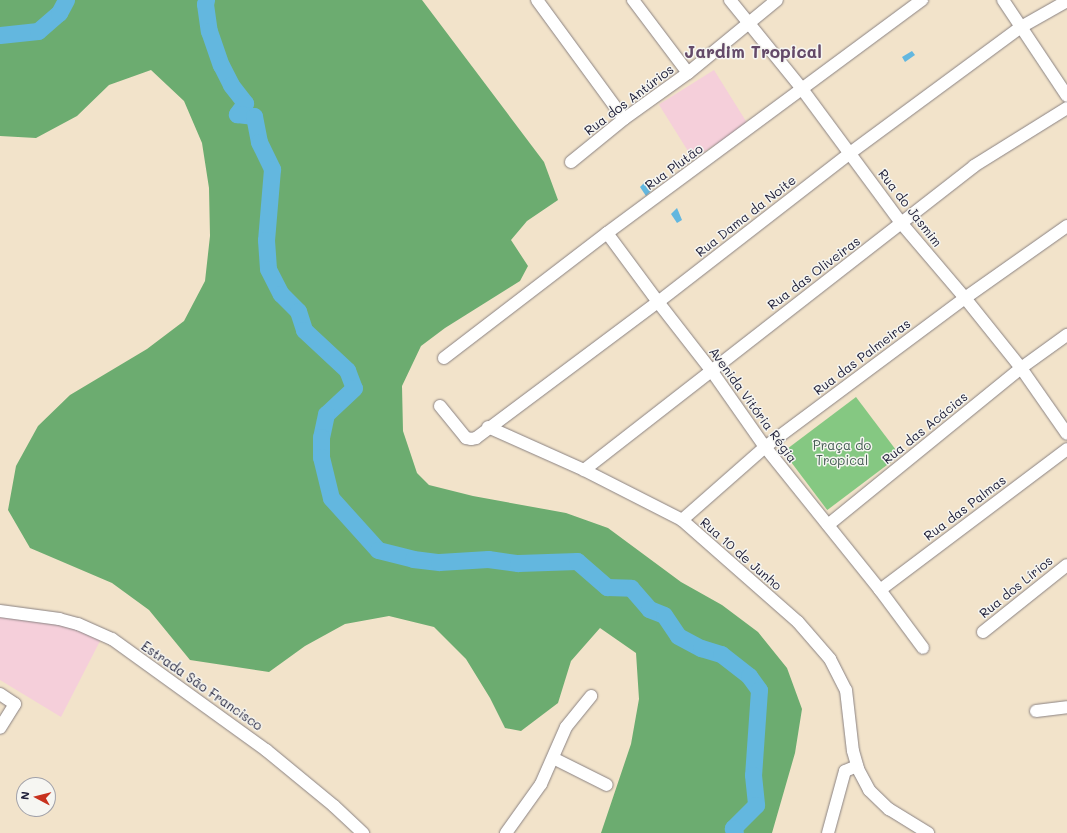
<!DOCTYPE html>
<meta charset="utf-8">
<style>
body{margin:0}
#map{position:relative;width:1067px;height:833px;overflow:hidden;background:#f2e3ca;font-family:Mali,sans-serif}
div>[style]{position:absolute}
.built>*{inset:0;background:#f5cfda;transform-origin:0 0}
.green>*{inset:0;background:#85c882;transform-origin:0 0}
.forest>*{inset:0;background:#6cac70}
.water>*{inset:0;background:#63b7df}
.river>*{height:17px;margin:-8.5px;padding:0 8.5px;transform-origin:8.5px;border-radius:8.5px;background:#63b7df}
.roads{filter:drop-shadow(0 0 1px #8a8282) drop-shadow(0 0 1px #8a8282)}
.minor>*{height:12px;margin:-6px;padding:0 6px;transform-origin:6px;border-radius:6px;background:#fff}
span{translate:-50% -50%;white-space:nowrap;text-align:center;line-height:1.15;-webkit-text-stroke:3px #f6f6f2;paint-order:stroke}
.street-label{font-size:13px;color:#22223b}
.park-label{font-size:13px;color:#455c54}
.district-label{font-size:17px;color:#644a69;font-weight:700}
.north{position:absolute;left:16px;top:777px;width:40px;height:40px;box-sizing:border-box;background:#f6f6f2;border:1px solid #a1a1a9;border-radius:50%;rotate:277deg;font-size:11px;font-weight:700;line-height:16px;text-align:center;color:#22223b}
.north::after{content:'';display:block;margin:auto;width:14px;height:18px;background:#c8321e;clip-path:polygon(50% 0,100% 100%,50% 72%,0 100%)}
</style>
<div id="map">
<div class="built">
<div style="left:714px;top:70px;width:64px;height:65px;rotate:58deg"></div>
<div style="clip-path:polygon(0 616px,72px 623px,101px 639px,61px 717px,0 680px)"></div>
</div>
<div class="green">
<div style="left:856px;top:397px;width:73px;height:91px;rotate:53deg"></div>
</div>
<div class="forest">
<div style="clip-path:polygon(0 0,422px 0,544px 162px,558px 200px,527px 221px,511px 240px,528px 266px,520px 281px,445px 328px,421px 346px,402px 386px,403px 431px,417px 473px,429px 485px,473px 496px,566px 513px,608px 528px,681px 582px,722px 605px,758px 632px,787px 668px,802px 709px,795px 753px,772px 833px,601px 833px,631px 744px,639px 699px,636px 653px,600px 628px,571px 661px,558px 703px,521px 731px,505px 728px,490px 698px,466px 659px,434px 627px,389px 616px,345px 624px,305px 646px,269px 672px,190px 660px,149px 610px,112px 583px,30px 548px,8px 510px,16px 466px,38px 426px,70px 395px,147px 349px,184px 321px,205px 281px,210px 236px,209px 188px,202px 143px,184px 101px,151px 70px,109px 85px,77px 116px,36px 138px,0 136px)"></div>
</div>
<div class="water">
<div style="clip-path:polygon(912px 51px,915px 55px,905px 62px,902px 57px)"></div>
<div style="clip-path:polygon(646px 181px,652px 190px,646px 196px,640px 187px)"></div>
<div style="clip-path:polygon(677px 208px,682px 220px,677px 223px,671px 214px)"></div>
</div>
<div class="river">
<div style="left:206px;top:0;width:4px;rotate:104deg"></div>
<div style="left:205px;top:4px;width:27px;rotate:82deg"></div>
<div style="left:209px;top:31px;width:36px;rotate:71deg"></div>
<div style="left:221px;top:65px;width:22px;rotate:63deg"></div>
<div style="left:231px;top:85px;width:23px;rotate:52deg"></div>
<div style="left:245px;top:103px;width:14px;rotate:126deg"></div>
<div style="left:237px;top:114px;width:17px;rotate:7deg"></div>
<div style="left:254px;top:116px;width:26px;rotate:79deg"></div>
<div style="left:259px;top:142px;width:30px;rotate:64deg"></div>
<div style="left:272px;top:169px;width:71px;rotate:94.8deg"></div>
<div style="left:266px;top:240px;width:29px;rotate:86deg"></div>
<div style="left:268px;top:269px;width:28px;rotate:63deg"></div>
<div style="left:281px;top:294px;width:24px;rotate:45deg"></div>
<div style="left:298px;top:311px;width:20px;rotate:72deg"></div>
<div style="left:304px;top:330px;width:59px;rotate:42.9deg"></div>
<div style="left:347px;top:370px;width:19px;rotate:69deg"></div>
<div style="left:354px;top:388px;width:38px;rotate:137deg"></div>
<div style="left:326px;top:414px;width:24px;rotate:102deg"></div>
<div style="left:321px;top:437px;width:20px;rotate:90deg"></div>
<div style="left:321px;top:457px;width:42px;rotate:76.3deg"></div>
<div style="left:331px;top:498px;width:70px;rotate:47.9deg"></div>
<div style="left:378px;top:550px;width:36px;rotate:14deg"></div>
<div style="left:413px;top:559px;width:26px;rotate:7deg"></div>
<div style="left:439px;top:562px;width:49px;rotate:-3.5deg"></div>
<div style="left:488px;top:559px;width:30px;rotate:8deg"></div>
<div style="left:518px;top:563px;width:59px;rotate:-1.9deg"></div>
<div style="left:577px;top:561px;width:40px;rotate:41deg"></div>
<div style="left:607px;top:587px;width:24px;rotate:2deg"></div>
<div style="left:631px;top:588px;width:28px;rotate:49deg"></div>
<div style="left:649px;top:609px;width:16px;rotate:22deg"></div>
<div style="left:664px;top:615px;width:25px;rotate:56deg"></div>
<div style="left:678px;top:636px;width:26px;rotate:28deg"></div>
<div style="left:701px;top:648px;width:21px;rotate:17deg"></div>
<div style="left:721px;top:654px;width:36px;rotate:38deg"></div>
<div style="left:749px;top:676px;width:17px;rotate:54deg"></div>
<div style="left:759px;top:690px;width:85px;rotate:94deg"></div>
<div style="left:753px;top:775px;width:30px;rotate:84deg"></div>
<div style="left:756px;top:805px;width:33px;rotate:135deg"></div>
<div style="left:733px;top:828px;width:5px;rotate:68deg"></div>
<div style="left:0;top:35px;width:38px;rotate:-6deg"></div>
<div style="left:38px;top:31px;width:28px;rotate:-41deg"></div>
<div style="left:59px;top:13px;width:15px;rotate:-62deg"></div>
</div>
<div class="roads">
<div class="minor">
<div style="left:537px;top:0;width:147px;rotate:53.8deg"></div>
<div style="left:633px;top:0;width:91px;rotate:53deg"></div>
<div style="left:730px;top:0;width:114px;rotate:51deg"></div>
<div style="left:802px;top:89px;width:168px;rotate:53.5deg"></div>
<div style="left:902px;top:224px;width:97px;rotate:49.6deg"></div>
<div style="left:965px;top:298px;width:90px;rotate:51.3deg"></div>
<div style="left:1021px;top:368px;width:80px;rotate:55.1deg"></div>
<div style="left:1003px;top:0;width:115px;rotate:56.3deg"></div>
<div style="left:571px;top:162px;width:68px;rotate:-39.1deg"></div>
<div style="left:624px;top:119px;width:79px;rotate:-35.7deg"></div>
<div style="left:688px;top:73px;width:115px;rotate:-39.4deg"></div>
<div style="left:607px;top:233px;width:86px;rotate:53.5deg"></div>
<div style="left:658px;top:302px;width:86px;rotate:52.1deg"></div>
<div style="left:711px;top:370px;width:94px;rotate:55deg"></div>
<div style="left:765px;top:447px;width:184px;rotate:51.2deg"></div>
<div style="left:880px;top:590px;width:72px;rotate:53.4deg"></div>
<div style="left:444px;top:358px;width:205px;rotate:-37.5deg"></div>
<div style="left:607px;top:233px;width:392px;rotate:-36.5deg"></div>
<div style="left:440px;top:406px;width:41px;rotate:50.9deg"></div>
<div style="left:466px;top:438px;width:5px;rotate:11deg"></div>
<div style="left:471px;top:439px;width:5px;rotate:-11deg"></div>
<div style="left:476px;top:438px;width:227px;rotate:-36.8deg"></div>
<div style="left:658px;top:302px;width:243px;rotate:-37.8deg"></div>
<div style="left:850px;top:153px;width:212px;rotate:-36.4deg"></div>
<div style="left:1021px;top:27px;width:53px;rotate:-29.5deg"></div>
<div style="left:488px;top:427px;width:105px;rotate:24.1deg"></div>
<div style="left:584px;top:470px;width:110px;rotate:27deg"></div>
<div style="left:682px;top:520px;width:154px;rotate:41.3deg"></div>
<div style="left:798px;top:622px;width:49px;rotate:49.1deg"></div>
<div style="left:830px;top:659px;width:35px;rotate:63deg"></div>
<div style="left:846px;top:690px;width:61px;rotate:83.5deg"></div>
<div style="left:853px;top:751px;width:19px;rotate:74deg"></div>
<div style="left:858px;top:769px;width:24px;rotate:62deg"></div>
<div style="left:869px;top:790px;width:28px;rotate:44deg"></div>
<div style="left:889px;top:809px;width:46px;rotate:31.6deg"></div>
<div style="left:584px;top:470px;width:494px;rotate:-37.9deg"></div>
<div style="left:974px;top:166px;width:110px;rotate:-31.9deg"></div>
<div style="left:682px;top:520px;width:111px;rotate:-41.3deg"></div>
<div style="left:765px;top:447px;width:249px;rotate:-36.7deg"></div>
<div style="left:965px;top:298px;width:125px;rotate:-35.2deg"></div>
<div style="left:828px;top:525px;width:249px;rotate:-39.1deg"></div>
<div style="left:1021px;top:368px;width:57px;rotate:-35.7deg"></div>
<div style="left:880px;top:590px;width:234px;rotate:-37deg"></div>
<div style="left:0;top:611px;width:60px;rotate:7.7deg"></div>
<div style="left:59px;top:619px;width:20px;rotate:15deg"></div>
<div style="left:78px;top:624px;width:37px;rotate:24deg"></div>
<div style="left:112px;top:639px;width:190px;rotate:35.8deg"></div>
<div style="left:266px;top:750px;width:88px;rotate:39.5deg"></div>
<div style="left:334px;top:806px;width:40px;rotate:43deg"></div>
<div style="left:983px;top:632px;width:107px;rotate:-38.6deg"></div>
<div style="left:0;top:694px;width:18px;rotate:34deg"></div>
<div style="left:15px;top:704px;width:28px;rotate:122deg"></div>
<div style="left:1036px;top:711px;width:31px;rotate:-7deg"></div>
<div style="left:553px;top:758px;width:60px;rotate:26.6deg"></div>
<div style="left:506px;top:833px;width:60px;rotate:-54.5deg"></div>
<div style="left:541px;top:784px;width:62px;rotate:-66.3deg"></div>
<div style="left:566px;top:727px;width:40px;rotate:-51deg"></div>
<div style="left:828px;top:833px;width:64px;rotate:-74.7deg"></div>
<div style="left:845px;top:771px;width:13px;rotate:-23deg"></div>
</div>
</div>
<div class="street-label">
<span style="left:629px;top:100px;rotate:-37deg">Rua dos Antúrios</span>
<span style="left:674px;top:167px;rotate:-36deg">Rua Plutão</span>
<span style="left:910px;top:208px;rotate:52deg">Rua do Jasmim</span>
<span style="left:746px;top:216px;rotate:-38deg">Rua Dama da Noite</span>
<span style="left:814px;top:273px;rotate:-37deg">Rua das Oliveiras</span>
<span style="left:862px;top:357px;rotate:-37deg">Rua das Palmeiras</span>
<span style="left:753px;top:405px;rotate:54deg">Avenida Vitória Régia</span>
<span style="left:925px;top:428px;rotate:-39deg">Rua das Acácias</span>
<span style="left:965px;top:508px;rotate:-37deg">Rua das Palmas</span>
<span style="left:741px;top:554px;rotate:41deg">Rua 10 de Junho</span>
<span style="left:1016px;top:587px;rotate:-39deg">Rua dos Lírios</span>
<span style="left:202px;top:686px;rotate:35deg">Estrada São Francisco</span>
</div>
<div class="park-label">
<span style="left:842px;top:453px">Praça do<br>Tropical</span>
</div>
<div class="district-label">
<span style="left:753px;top:52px">Jardim Tropical</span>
</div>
<div class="north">N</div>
</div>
